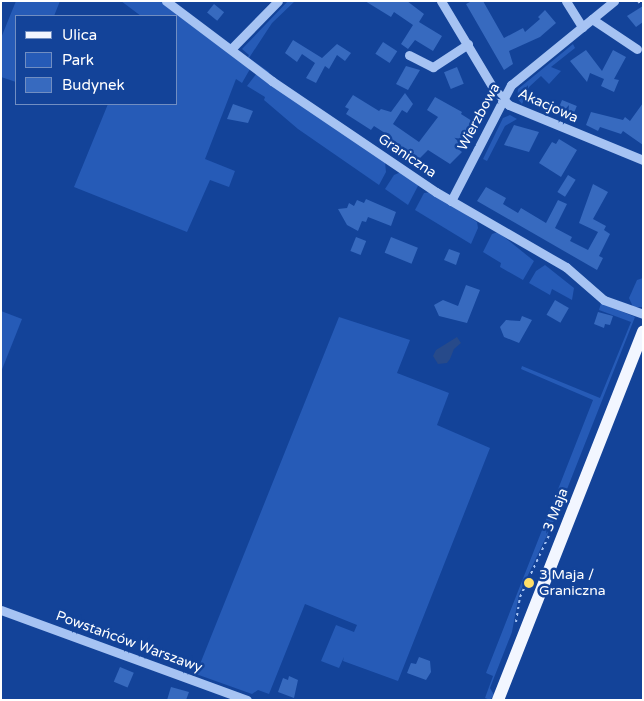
<!DOCTYPE html>
<meta charset="utf-8">
<style>
body{margin:0}
#map{position:relative;width:644px;height:701px;overflow:hidden;background:#134399;font-family:"Varela Round",sans-serif}
div>[style]{position:absolute}
.green>*{inset:0;background:#265bb7}
.water>*{inset:0;background:#274a8a}
.building>*{inset:0;background:#376abf;transform-origin:0 0}
.path>*{height:2px;margin-top:-1px;transform-origin:0;background:repeating-linear-gradient(90deg,#a6c3f3 0 2.5px,transparent 0 6.5px)}
.minor>*{height:9px;margin:-4.5px;padding:0 4.5px;transform-origin:4.5px;border-radius:4.5px;background:#a6c3f3}
.major>*{height:12px;margin:-6px;padding:0 6px;transform-origin:6px;border-radius:6px;background:#f2f6ff}
.dots>*{width:14px;height:14px;translate:-50% -50%;box-sizing:border-box;border:2px solid #134399;border-radius:50%}
span{translate:-50% -50%;white-space:nowrap;text-align:center;line-height:1.15;-webkit-text-stroke:5px #134399;paint-order:stroke}
.street-label{font-size:14px;color:#fff}
.poi-label{font-size:14px;color:#fff}
.left{translate:0 -50%;text-align:left}
.frame{position:absolute;inset:0;border:2px solid #fff;pointer-events:none}
.legend{position:absolute;left:15px;top:15px;width:162px;height:90px;box-sizing:border-box;background:#134399;border:1px solid #718ec2;margin:0;padding:6px 9px;list-style:none;font-size:15px;color:#fff}
.legend li{display:flex;align-items:center;gap:10px;height:25px}
.legend b{width:25px;border:1px solid #718ec2}
</style>
<div id="map">
<div class="green">
<div style="clip-path:polygon(16px 1px,60px 1px,54px 16px,16px 16px,16px 82px,1px 77px,1px 38px)"></div>
<div style="clip-path:polygon(121px 1px,162px 1px,250px 69px,242px 83px,236px 79px,205px 159px,235px 171px,229px 187px,210px 180px,187px 232px,74px 187px,108px 104px,176px 104px,176px 16px,141px 16px)"></div>
<div style="clip-path:polygon(288px 1px,295px 1px,272px 23px,249px 58px,269px 72px,268px 75px,247px 59px,249px 55px,242px 49px)"></div>
<div style="clip-path:polygon(573px 44px,575px 48px,551px 67px,561px 71px,549px 84px,541px 76px,529px 87px,522px 104px,517px 98px,518px 89px)"></div>
<div style="clip-path:polygon(257px 73px,385px 162px,386px 172px,379px 185px,298px 129px,264px 100px,265px 97px,247px 86px)"></div>
<div style="clip-path:polygon(510px 115px,517px 119px,505px 126px,487px 161px,483px 159px,503px 118px)"></div>
<div style="clip-path:polygon(401px 172px,419px 184px,408px 205px,385px 189px,394px 175px)"></div>
<div style="clip-path:polygon(432px 192px,477px 222px,478px 228px,471px 244px,415px 210px,424px 193px)"></div>
<div style="clip-path:polygon(498px 232px,534px 261px,523px 280px,500px 267px,501px 263px,483px 252px,492px 234px)"></div>
<div style="clip-path:polygon(545px 265px,574px 288px,572px 300px,552px 289px,550px 295px,529px 283px,536px 271px)"></div>
<div style="clip-path:polygon(643px 278px,643px 307px,633px 307px,629px 298px,637px 280px)"></div>
<div style="clip-path:polygon(601px 303px,635px 317px,558px 512px,519px 594px,512px 632px,490px 688px,494px 695px,490px 700px,485px 698px,493px 676px,486px 673px,593px 400px,521px 369px,522px 366px,600px 398px,631px 322px,599px 310px)"></div>
<div style="clip-path:polygon(1px 311px,22px 319px,1px 372px)"></div>
<div style="clip-path:polygon(339px 317px,410px 340px,397px 373px,449px 393px,437px 425px,490px 448px,398px 681px,343px 661px,344px 657px,339px 668px,321px 661px,336px 625px,354px 632px,357px 625px,305px 604px,269px 694px,258px 690px,252px 694px,196px 674px)"></div>
</div>
<div class="water">
<div style="clip-path:polygon(457px 337px,461px 343px,454px 349px,450px 359px,447px 363px,438px 364px,433px 356px,436px 350px)"></div>
</div>
<div class="building">
<div style="clip-path:polygon(365px 1px,407px 1px,424px 14px,419px 22px,442px 36px,433px 51px,415px 40px,408px 49px,401px 44px,413px 25px,394px 12px,391px 17px)"></div>
<div style="clip-path:polygon(472px 1px,483px 1px,504px 38px,523px 28px,525px 32px,540px 19px,538px 17px,545px 10px,556px 23px,540px 37px,509px 51px,513px 64px,504px 70px,466px 4px)"></div>
<div style="left:214px;top:4px;width:13px;height:11px;rotate:39deg"></div>
<div style="clip-path:polygon(643px 6px,643px 22px,636px 27px,627px 16px)"></div>
<div style="clip-path:polygon(293px 40px,322px 58px,337px 44px,351px 53px,345px 61px,337px 55px,329px 69px,325px 66px,316px 83px,306px 78px,315px 63px,302px 54px,297px 62px,285px 53px)"></div>
<div style="left:383px;top:42px;width:17px;height:14px;rotate:33deg"></div>
<div style="clip-path:polygon(586px 50px,602px 71px,613px 50px,626px 57px,614px 79px,619px 80px,614px 92px,601px 86px,604px 79px,590px 73px,587px 82px,570px 61px)"></div>
<div style="clip-path:polygon(406px 66px,420px 70px,408px 90px,396px 84px)"></div>
<div style="left:457px;top:67px;width:18px;height:14px;rotate:68deg"></div>
<div style="clip-path:polygon(405px 93px,413px 104px,407px 113px,402px 110px,393px 124px,419px 142px,438px 117px,427px 110px,435px 97px,462px 112px,461px 114px,472px 121px,458px 149px,462px 152px,450px 164px,428px 150px,415px 163px,384px 142px,388px 135px,374px 126px,371px 130px,346px 114px,349px 109px,345px 107px,353px 95px,379px 111px,381px 109px,391px 112px)"></div>
<div style="left:562px;top:100px;width:16px;height:15px;rotate:22deg"></div>
<div style="clip-path:polygon(643px 103px,643px 145px,623px 131px,621px 134px,600px 127px,598px 131px,586px 125px,591px 112px,623px 120px,625px 117px,630px 121px)"></div>
<div style="clip-path:polygon(233px 104px,253px 111px,248px 123px,227px 119px)"></div>
<div style="clip-path:polygon(514px 125px,539px 132px,529px 152px,504px 145px)"></div>
<div style="clip-path:polygon(559px 139px,577px 150px,561px 177px,539px 163px,552px 142px,556px 144px)"></div>
<div style="left:568px;top:175px;width:9px;height:20px;rotate:32deg"></div>
<div style="clip-path:polygon(593px 184px,608px 192px,593px 219px,606px 226px,604px 230px,610px 234px,599px 256px,603px 258px,597px 270px,477px 201px,486px 187px,506px 198px,503px 204px,518px 213px,521px 208px,546px 223px,558px 200px,567px 204px,555px 228px,572px 237px,570px 241px,588px 250px,598px 232px,579px 223px)"></div>
<div style="clip-path:polygon(366px 199px,396px 212px,391px 226px,368px 217px,366px 222px,362px 221px,358px 231px,347px 225px,338px 209px,347px 208px,349px 203px,354px 206px,357px 200px,364px 203px)"></div>
<div style="left:356px;top:237px;width:11px;height:15px;rotate:22deg"></div>
<div style="left:391px;top:237px;width:29px;height:17px;rotate:22deg"></div>
<div style="clip-path:polygon(449px 249px,460px 253px,456px 265px,444px 260px)"></div>
<div style="clip-path:polygon(466px 285px,480px 290px,467px 323px,439px 316px,434px 305px,443px 300px,458px 306px)"></div>
<div style="left:555px;top:300px;width:16px;height:17px;rotate:30deg"></div>
<div style="clip-path:polygon(598px 312px,613px 316px,610px 325px,605px 324px,604px 328px,594px 324px)"></div>
<div style="clip-path:polygon(522px 316px,532px 320px,519px 343px,504px 337px,500px 327px,506px 320px,520px 321px)"></div>
<div style="clip-path:polygon(419px 657px,430px 661px,431px 672px,426px 680px,407px 673px,411px 663px,416px 664px)"></div>
<div style="left:120px;top:667px;width:15px;height:16px;rotate:23deg"></div>
<div style="clip-path:polygon(289px 676px,298px 680px,294px 698px,278px 692px,283px 678px,288px 680px)"></div>
<div style="clip-path:polygon(171px 687px,189px 692px,186px 700px,167px 700px)"></div>
</div>
<div class="path">
<div style="left:638px;top:1px;width:8px;rotate:50deg"></div>
<div style="left:516px;top:622px;width:25px;rotate:-81deg"></div>
<div style="left:520px;top:597px;width:73px;rotate:-64.8deg"></div>
</div>
<div class="minor">
<div style="left:166px;top:1px;width:133px;rotate:37deg"></div>
<div style="left:272px;top:81px;width:198px;rotate:34.1deg"></div>
<div style="left:436px;top:192px;width:150px;rotate:30deg"></div>
<div style="left:566px;top:267px;width:50px;rotate:41deg"></div>
<div style="left:604px;top:300px;width:41px;rotate:19.7deg"></div>
<div style="left:441px;top:1px;width:101px;rotate:59.1deg"></div>
<div style="left:493px;top:88px;width:23px;rotate:47deg"></div>
<div style="left:509px;top:105px;width:145px;rotate:22.3deg"></div>
<div style="left:566px;top:1px;width:31px;rotate:58deg"></div>
<div style="left:592px;top:19px;width:54px;rotate:33.7deg"></div>
<div style="left:231px;top:49px;width:67px;rotate:-45.6deg"></div>
<div style="left:409px;top:55px;width:27px;rotate:27deg"></div>
<div style="left:433px;top:67px;width:42px;rotate:-33.3deg"></div>
<div style="left:451px;top:201px;width:131px;rotate:-62.7deg"></div>
<div style="left:511px;top:85px;width:133px;rotate:-39.2deg"></div>
<div style="left:1px;top:610px;width:262px;rotate:20.1deg"></div>
</div>
<div class="major">
<div style="left:498px;top:700px;width:396px;rotate:-68.5deg"></div>
</div>
<div class="dots">
<div style="left:529px;top:583px;background:#ffdf68"></div>
</div>
<div class="street-label">
<span style="left:548px;top:106px;rotate:24deg">Akacjowa</span>
<span style="left:479px;top:117px;rotate:-62deg">Wierzbowa</span>
<span style="left:407px;top:156px;rotate:34deg">Graniczna</span>
<span style="left:556px;top:510px;rotate:-69deg">3 Maja</span>
<span style="left:129px;top:642px;rotate:20deg">Powstańców Warszawy</span>
</div>
<div class="poi-label">
<span class="left" style="left:539px;top:583px">3 Maja /<br>Graniczna</span>
</div>
<div class="frame"></div>
<ul class="legend">
<li><b style="height:6px;background:#f2f6ff"></b>Ulica</li>
<li><b style="height:14px;background:#265bb7"></b>Park</li>
<li><b style="height:14px;background:#376abf"></b>Budynek</li>
</ul>
</div>
